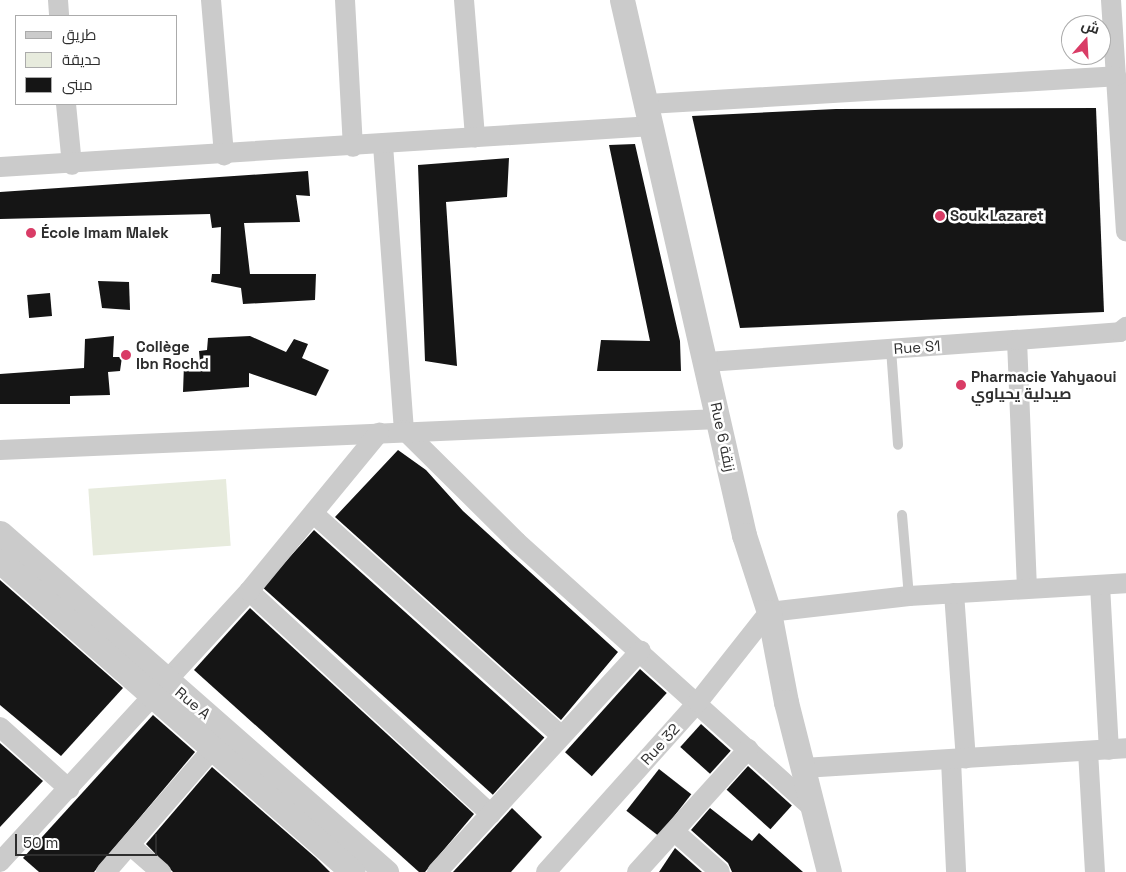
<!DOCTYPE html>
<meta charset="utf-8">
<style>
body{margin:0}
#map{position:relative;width:1126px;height:872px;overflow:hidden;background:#fff;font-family:"Space Grotesk",Cairo,sans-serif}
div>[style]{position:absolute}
.green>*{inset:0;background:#e7ebdd;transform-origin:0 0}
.building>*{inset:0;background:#151515;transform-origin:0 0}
.service>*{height:10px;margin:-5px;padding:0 5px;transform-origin:5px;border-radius:5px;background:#cbcbcb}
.minor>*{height:20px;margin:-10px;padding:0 10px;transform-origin:10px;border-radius:10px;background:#cbcbcb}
.tertiary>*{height:25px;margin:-12.5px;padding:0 12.5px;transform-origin:12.5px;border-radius:12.5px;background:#cbcbcb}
.dots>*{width:14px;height:14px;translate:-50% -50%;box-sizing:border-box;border:2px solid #fff;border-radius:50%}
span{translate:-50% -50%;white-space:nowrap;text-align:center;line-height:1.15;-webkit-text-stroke:5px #fff;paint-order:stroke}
.poi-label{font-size:15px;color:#2e2e2e;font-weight:700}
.left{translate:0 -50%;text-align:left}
.street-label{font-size:15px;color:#2e2e2e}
.legend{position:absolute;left:15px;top:15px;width:162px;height:90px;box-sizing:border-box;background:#fff;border:1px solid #ababab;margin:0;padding:6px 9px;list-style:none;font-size:15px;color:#2e2e2e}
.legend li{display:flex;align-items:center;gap:10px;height:25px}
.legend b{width:25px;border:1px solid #ababab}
.north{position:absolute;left:1061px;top:15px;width:50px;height:50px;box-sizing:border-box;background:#fff;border:1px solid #ababab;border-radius:50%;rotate:19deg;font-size:14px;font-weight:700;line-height:20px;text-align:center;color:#2e2e2e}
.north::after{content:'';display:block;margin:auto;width:18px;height:22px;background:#d93c66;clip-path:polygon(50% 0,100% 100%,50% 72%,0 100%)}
.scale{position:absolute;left:15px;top:834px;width:142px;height:22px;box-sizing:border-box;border:2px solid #2e2e2e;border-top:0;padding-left:6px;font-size:15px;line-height:18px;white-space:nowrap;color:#2e2e2e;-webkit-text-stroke:4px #fff;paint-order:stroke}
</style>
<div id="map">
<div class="green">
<div style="left:226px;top:479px;width:67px;height:138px;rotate:86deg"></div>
</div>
<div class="building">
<div style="clip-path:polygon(1096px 108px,1104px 312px,740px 328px,692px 116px,836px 109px)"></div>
<div style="clip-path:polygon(635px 144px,680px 341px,681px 371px,597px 371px,601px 340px,650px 341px,609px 145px)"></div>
<div style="clip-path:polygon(509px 158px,507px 197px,446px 202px,457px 366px,425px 361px,418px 165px)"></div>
<div style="clip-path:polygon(308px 171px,310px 196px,296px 195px,300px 222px,244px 223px,250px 274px,316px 274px,315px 300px,243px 304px,241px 288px,211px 282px,212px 274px,220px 274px,221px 227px,212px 228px,210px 214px,0 219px,0 192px)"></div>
<div style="clip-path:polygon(98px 281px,129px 282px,130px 310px,102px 308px)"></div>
<div style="left:50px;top:293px;width:23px;height:23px;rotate:85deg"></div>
<div style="clip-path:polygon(114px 336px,113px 357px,122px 357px,120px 371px,108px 372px,110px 395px,70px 396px,70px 404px,0 404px,0 374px,84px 368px,85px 339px)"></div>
<div style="clip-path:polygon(250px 336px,286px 352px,294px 339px,308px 344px,302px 358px,329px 370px,316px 396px,249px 373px,249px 387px,183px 392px,184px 364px,200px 362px,199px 351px,207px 350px,208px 338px)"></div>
<div style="clip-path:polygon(398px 450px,426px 470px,463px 511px,618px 652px,561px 720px,335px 517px)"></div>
<div style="left:314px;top:530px;width:310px;height:77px;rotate:42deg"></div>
<div style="clip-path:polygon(0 580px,123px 688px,61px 756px,0 705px)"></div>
<div style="clip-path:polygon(250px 608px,474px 814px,425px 872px,419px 872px,194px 670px)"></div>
<div style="left:640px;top:669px;width:36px;height:112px;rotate:42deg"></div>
<div style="clip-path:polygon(153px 715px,195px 752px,94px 872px,39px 872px,23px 858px)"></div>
<div style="left:701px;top:724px;width:40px;height:31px;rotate:42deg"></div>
<div style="clip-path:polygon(0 743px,43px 781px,0 827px)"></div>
<div style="left:748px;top:766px;width:59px;height:32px;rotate:42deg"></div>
<div style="clip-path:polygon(212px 767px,316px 858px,330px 872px,173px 872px,146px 844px)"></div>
<div style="left:659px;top:769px;width:41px;height:53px;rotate:38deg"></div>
<div style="clip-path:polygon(512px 808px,542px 837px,511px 872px,453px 872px)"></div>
<div style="clip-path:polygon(710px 808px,752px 841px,759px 833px,803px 872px,732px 872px,728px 863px,691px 830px)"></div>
<div style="clip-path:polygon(675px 848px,702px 872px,659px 872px)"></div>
</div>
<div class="service">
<div style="left:891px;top:349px;width:96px;rotate:85.8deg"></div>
<div style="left:902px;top:515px;width:81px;rotate:85.1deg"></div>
</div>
<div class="minor">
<div style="left:58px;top:0;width:16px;rotate:86deg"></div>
<div style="left:211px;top:0;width:156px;rotate:85.2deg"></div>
<div style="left:345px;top:0;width:147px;rotate:86.9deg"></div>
<div style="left:464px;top:0;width:138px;rotate:85.4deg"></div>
<div style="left:1111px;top:0;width:232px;rotate:86.3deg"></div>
<div style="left:66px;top:104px;width:61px;rotate:84.4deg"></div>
<div style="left:648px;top:104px;width:469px;rotate:-3.4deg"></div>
<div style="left:383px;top:145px;width:286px;rotate:85.8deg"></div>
<div style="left:404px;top:430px;width:159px;rotate:44.7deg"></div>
<div style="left:517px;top:542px;width:397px;rotate:42deg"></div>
<div style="left:0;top:167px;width:654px;rotate:-3.59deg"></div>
<div style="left:1017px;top:340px;width:249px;rotate:87.7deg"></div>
<div style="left:707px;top:362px;width:311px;rotate:-4.1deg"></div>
<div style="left:1017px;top:340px;width:103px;rotate:-4.4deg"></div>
<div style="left:1120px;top:332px;width:8px;rotate:-40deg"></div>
<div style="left:0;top:450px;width:720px;rotate:-2.47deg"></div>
<div style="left:314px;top:514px;width:331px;rotate:41.9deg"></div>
<div style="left:1100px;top:585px;width:165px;rotate:86.9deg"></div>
<div style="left:249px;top:591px;width:329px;rotate:42.7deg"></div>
<div style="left:954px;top:593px;width:166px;rotate:85.9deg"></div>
<div style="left:0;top:727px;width:93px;rotate:41.9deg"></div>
<div style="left:1088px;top:751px;width:121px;rotate:86.7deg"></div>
<div style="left:951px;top:760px;width:112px;rotate:87.4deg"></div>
<div style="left:803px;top:768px;width:324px;rotate:-3.5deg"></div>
<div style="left:675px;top:832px;width:60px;rotate:41.6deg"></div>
<div style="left:131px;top:846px;width:40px;rotate:41deg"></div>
<div style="left:0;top:862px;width:368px;rotate:-47.4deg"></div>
<div style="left:249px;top:591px;width:205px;rotate:-50.6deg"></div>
<div style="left:106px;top:872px;width:179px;rotate:-49.1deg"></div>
<div style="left:437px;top:872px;width:301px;rotate:-47.4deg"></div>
<div style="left:546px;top:872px;width:228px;rotate:-48.2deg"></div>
<div style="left:698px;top:702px;width:115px;rotate:-51.7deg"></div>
<div style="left:769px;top:612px;width:141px;rotate:-6.5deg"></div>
<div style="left:909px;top:596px;width:217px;rotate:-3.4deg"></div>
<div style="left:637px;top:872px;width:166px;rotate:-47.9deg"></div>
</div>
<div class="tertiary">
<div style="left:622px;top:0;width:549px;rotate:77.15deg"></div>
<div style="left:744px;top:535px;width:81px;rotate:72deg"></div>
<div style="left:769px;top:612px;width:92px;rotate:79.3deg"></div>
<div style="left:786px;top:702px;width:175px;rotate:75.8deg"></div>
<div style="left:0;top:533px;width:514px;rotate:41.29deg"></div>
<div style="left:0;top:561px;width:470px;rotate:41.4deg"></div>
</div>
<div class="dots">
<div style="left:940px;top:216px;background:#d93c66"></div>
<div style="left:31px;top:233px;background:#d93c66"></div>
<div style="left:126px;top:355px;background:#d93c66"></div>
<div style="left:961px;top:385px;background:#d93c66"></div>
</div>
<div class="poi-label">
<span class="left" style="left:950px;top:216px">Souk Lazaret</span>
<span class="left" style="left:41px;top:233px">École Imam Malek</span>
<span class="left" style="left:136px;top:355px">Collège<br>Ibn Rochd</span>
<span class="left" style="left:971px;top:385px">Pharmacie Yahyaoui<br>صيدلية يحياوي</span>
</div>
<div class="street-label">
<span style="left:917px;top:347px;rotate:-4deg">Rue S1</span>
<span style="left:723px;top:437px;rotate:78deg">Rue 6 زنقة</span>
<span style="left:193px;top:703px;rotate:40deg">Rue A</span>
<span style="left:660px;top:744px;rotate:-48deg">Rue 32</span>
</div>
<ul class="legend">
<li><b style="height:6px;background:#cbcbcb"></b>طريق</li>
<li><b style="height:14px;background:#e7ebdd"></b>حديقة</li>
<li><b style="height:14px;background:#151515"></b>مبنى</li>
</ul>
<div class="north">ش</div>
<div class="scale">50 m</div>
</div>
